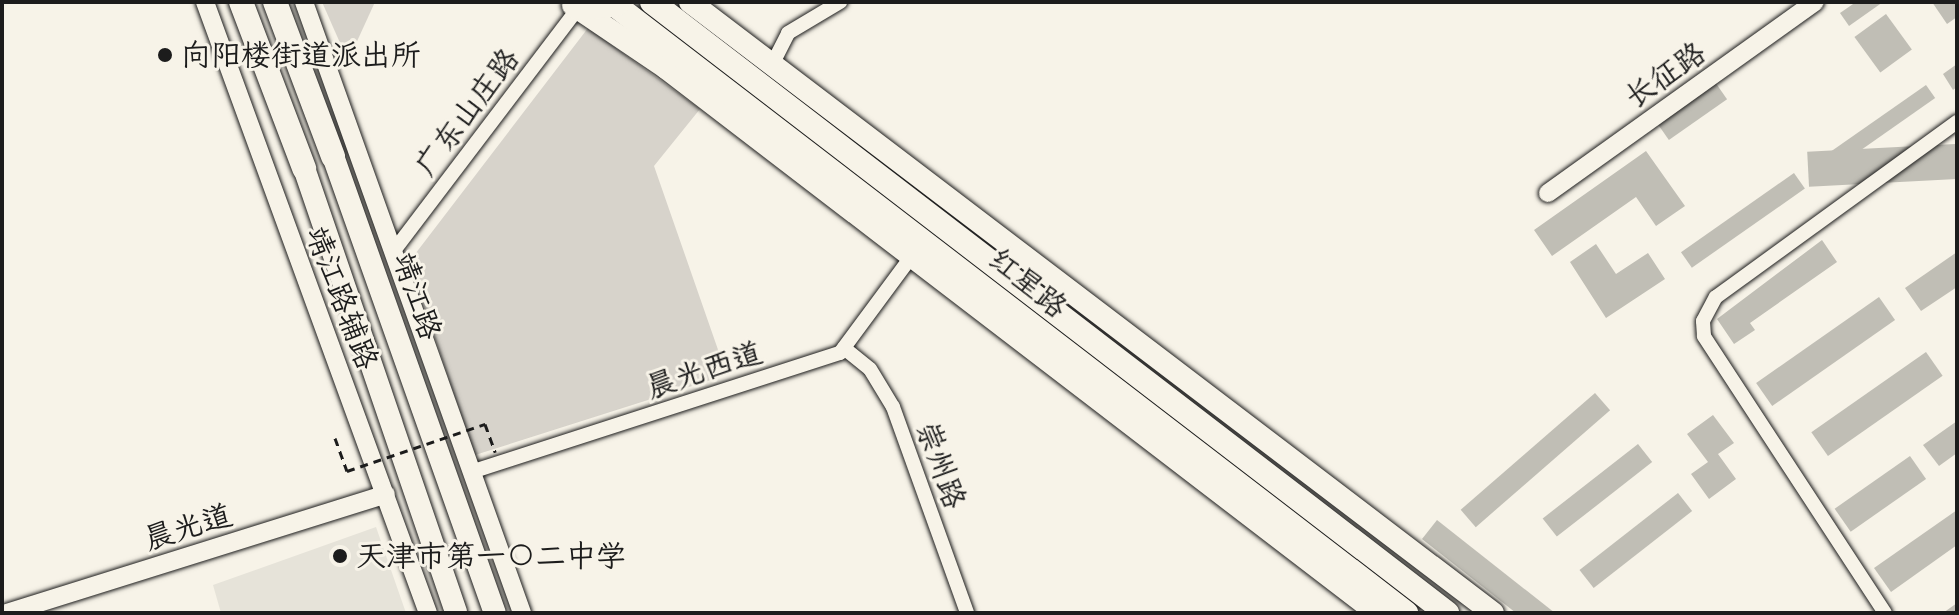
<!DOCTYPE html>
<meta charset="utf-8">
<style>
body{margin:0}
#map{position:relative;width:1959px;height:615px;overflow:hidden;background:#f7f3e8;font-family:Itim,"LXGW WenKai TC",sans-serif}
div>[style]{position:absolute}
.built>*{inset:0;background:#e6e3d9}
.green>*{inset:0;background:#d7d3cb}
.building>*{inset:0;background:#c0beb5;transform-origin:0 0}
.path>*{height:3px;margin-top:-1.5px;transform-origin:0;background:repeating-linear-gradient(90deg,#1c1c1c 0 8px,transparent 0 14px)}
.roads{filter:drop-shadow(0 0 2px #1c1c1c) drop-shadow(0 0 2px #1c1c1c)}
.minor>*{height:14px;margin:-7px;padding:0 7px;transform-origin:7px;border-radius:7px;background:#f7f3e8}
.tertiary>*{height:18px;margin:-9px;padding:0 9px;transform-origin:9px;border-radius:9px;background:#f7f3e8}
.primary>*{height:22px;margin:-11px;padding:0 11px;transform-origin:11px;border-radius:11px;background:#f7f3e8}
.trunk>*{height:24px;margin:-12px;padding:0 12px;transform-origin:12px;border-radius:12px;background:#f7f3e8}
.path-bridge>*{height:3px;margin-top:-1.5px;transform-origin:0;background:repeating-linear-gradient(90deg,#1c1c1c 0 8px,transparent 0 14px)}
.dots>*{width:22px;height:22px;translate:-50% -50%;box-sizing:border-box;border:4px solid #f7f3e8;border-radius:50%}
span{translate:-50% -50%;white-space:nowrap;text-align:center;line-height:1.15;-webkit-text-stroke:6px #f7f3e8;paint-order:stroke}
.poi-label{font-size:30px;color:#1c1c1c}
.left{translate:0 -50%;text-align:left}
.street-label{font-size:30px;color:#1c1c1c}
.frame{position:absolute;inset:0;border:4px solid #1c1c1c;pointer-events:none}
</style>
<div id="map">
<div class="built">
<div style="clip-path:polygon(376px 527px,406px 613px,221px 613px,213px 585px)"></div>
</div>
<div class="green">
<div style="clip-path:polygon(322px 2px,375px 2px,348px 61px)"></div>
<div style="clip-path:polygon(588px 28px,700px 109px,654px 166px,723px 364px,708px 369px,711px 380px,475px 455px,409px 262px)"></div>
</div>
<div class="building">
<div style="clip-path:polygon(1856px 2px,1883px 2px,1849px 26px,1840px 13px)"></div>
<div style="clip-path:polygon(1932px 2px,1957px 2px,1957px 17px,1947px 24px)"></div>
<div style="left:1886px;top:14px;width:44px;height:39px;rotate:54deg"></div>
<div style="clip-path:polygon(1957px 64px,1957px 87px,1953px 90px,1943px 74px)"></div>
<div style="left:1715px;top:82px;width:21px;height:71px;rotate:55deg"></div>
<div style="left:1926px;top:85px;width:16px;height:141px;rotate:55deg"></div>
<div style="left:1955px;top:144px;width:35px;height:148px;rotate:87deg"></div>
<div style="clip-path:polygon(1646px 151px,1685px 206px,1656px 226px,1636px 197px,1552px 256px,1534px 230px)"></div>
<div style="left:1794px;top:173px;width:19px;height:138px;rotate:55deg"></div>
<div style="clip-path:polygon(1822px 240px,1837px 262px,1750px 323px,1755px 330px,1734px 344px,1717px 319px)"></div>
<div style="clip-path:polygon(1596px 244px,1616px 274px,1648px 253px,1665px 279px,1606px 318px,1570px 262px)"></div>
<div style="clip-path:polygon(1957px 252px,1957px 287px,1921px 311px,1905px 288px)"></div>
<div style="left:1879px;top:297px;width:28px;height:150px;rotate:55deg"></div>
<div style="left:1926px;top:352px;width:29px;height:140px;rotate:55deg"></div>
<div style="left:1595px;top:393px;width:23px;height:178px;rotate:49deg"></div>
<div style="clip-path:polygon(1713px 415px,1734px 443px,1718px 454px,1736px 479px,1709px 499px,1691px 474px,1708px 462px,1687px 434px)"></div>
<div style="clip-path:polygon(1957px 421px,1957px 453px,1939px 466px,1923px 445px)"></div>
<div style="left:1638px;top:444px;width:23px;height:121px;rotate:52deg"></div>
<div style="left:1910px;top:456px;width:28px;height:92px;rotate:55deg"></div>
<div style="left:1678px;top:493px;width:23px;height:125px;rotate:52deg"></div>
<div style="clip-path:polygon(1957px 510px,1957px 545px,1891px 592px,1874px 568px)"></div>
<div style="clip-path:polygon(1437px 520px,1555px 613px,1516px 613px,1422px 539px)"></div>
<div style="clip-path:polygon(1957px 603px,1957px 613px,1943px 613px)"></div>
</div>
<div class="path">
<div style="left:485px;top:424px;width:30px;rotate:70deg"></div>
<div style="left:335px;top:438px;width:35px;rotate:70deg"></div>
</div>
<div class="roads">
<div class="minor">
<div style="left:774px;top:61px;width:31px;rotate:-63deg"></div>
<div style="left:788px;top:33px;width:61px;rotate:-30.8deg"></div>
<div style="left:393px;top:252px;width:311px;rotate:-52.8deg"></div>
<div style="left:844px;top:348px;width:33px;rotate:39deg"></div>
<div style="left:870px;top:369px;width:44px;rotate:58.8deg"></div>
<div style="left:893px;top:407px;width:219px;rotate:70.2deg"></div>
<div style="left:471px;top:472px;width:388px;rotate:-17.9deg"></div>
<div style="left:840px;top:353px;width:119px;rotate:-53.5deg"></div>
<div style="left:1885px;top:613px;width:331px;rotate:-123.2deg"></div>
<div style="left:1704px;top:336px;width:15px;rotate:-94deg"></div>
<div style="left:1703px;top:321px;width:27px;rotate:-62deg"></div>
<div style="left:1716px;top:297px;width:298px;rotate:-36deg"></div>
</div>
<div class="tertiary">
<div style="left:205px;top:2px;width:650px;rotate:69.95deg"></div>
<div style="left:304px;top:2px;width:649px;rotate:70.36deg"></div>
<div style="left:1548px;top:193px;width:328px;rotate:-35.6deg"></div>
<div style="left:7px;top:613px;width:397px;rotate:-17.4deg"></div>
</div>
<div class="primary">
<div style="left:690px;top:2px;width:1009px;rotate:37.27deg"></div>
<div style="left:573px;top:5px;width:112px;rotate:34.1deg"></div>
<div style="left:666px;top:68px;width:896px;rotate:37.47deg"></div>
<div style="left:333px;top:156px;width:485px;rotate:70.5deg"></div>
<div style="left:304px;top:168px;width:470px;rotate:71.1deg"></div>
</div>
<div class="trunk">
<div style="left:241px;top:2px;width:178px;rotate:69.2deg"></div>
<div style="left:275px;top:2px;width:165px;rotate:69.4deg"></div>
<div style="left:611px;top:2px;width:1003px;rotate:37.54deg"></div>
<div style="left:652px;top:2px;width:1003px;rotate:37.54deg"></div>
<div style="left:578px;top:8px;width:38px;rotate:-5deg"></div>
</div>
</div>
<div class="path-bridge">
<div style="left:347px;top:471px;width:146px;rotate:-18.8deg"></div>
</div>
<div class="dots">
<div style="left:165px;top:55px;background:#1c1c1c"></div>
<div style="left:340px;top:556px;background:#1c1c1c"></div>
</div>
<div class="poi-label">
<span class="left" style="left:181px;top:55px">向阳楼街道派出所</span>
<span class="left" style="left:356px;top:556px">天津市第一〇二中学</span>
</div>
<div class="street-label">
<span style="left:1665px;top:75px;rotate:-35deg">长征路</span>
<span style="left:467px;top:112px;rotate:-53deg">广东山庄路</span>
<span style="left:1028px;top:283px;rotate:39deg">红星路</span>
<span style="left:417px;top:296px;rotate:71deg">靖江路</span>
<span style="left:342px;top:298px;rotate:69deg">靖江路辅路</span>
<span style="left:704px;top:370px;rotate:-18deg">晨光西道</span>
<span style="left:941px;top:465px;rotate:70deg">崇州路</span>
<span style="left:188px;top:527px;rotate:-17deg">晨光道</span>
</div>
<div class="frame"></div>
</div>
